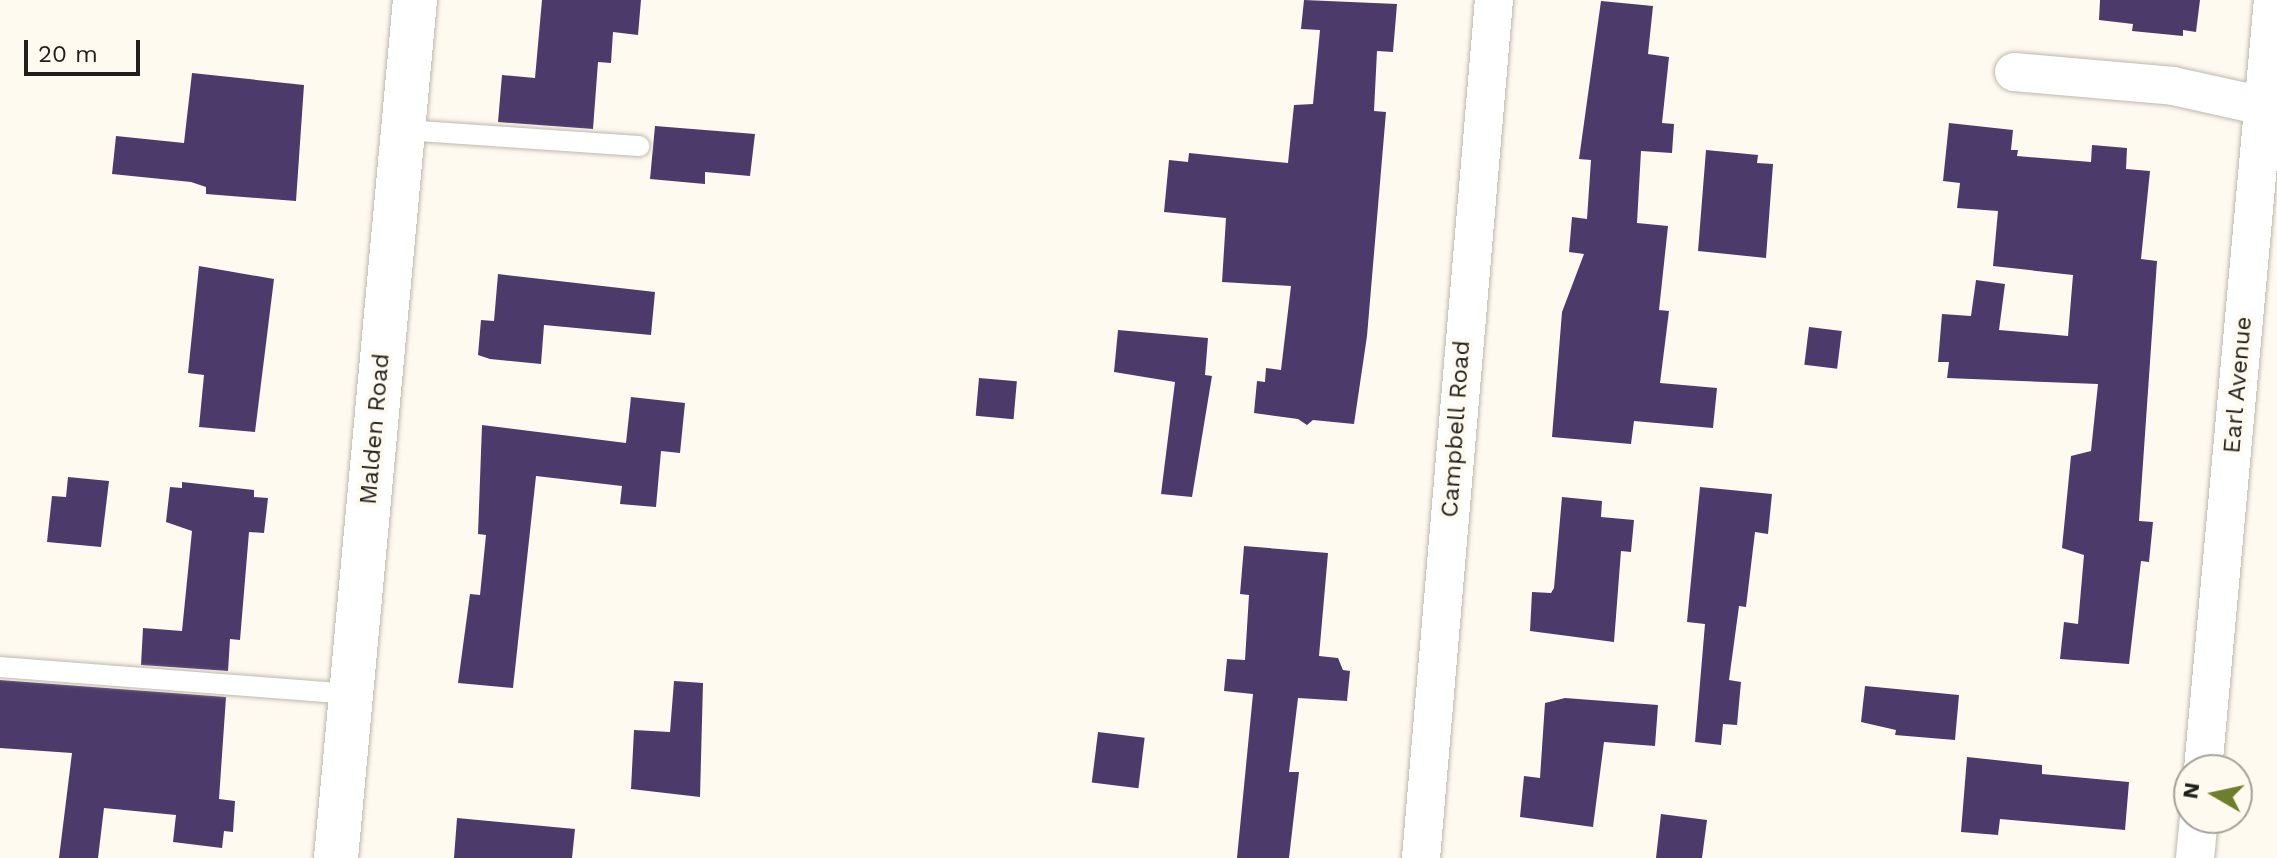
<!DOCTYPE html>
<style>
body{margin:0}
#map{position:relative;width:2277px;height:858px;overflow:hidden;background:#fffaf0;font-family:"Work Sans",sans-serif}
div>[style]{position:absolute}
.building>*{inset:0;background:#4c3a6b;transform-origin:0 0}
.roads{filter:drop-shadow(0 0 2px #beb8ac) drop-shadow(0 0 2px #beb8ac)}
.service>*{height:20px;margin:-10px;padding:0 10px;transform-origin:10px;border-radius:10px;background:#fff}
.minor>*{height:38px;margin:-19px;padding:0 19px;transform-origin:19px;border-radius:19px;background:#fff}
.tertiary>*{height:44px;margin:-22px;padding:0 22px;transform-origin:22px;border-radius:22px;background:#fff}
span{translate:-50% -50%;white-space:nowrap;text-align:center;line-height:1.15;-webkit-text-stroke:8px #fffaf0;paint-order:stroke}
.street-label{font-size:24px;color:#211f1b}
.north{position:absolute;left:2173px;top:754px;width:80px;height:80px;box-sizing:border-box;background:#fffaf0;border:2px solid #a6a29b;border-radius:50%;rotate:279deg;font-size:22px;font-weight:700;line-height:32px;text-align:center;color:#211f1b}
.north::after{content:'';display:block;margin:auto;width:28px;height:36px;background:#6e7e2c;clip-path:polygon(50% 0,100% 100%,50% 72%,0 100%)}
.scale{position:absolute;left:24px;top:40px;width:116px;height:36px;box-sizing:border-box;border:4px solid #211f1b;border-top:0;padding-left:10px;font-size:24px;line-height:28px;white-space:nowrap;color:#211f1b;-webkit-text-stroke:6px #fffaf0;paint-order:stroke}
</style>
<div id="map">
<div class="building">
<div style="clip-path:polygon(542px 0,641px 0,638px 35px,613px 32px,611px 63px,598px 62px,593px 129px,498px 122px,502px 75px,535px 78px)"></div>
<div style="clip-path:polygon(1304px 0,1397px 4px,1393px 52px,1377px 51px,1374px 111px,1386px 112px,1367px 336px,1354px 424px,1313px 420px,1307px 425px,1298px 419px,1254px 413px,1257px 381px,1265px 382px,1266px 368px,1281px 370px,1291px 286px,1222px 282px,1226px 218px,1164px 212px,1169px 160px,1188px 162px,1189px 153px,1288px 163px,1294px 105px,1313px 104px,1320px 30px,1301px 29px)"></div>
<div style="clip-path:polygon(2100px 0,2200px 0,2196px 32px,2183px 30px,2183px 36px,2132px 31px,2133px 24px,2099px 20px)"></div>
<div style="clip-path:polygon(1601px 1px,1653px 6px,1648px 54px,1669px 57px,1662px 123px,1674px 124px,1672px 153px,1641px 151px,1637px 223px,1668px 226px,1659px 310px,1669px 311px,1660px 383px,1717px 388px,1713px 428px,1634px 421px,1631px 444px,1552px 437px,1562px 312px,1584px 254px,1569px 252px,1572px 217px,1587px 219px,1591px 160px,1579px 159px)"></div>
<div style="clip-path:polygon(192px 73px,304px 85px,296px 201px,206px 194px,206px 187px,191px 182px,112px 174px,116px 136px,184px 143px)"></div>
<div style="clip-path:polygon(1949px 123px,2013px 130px,2011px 150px,2018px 150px,2017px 156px,2091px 162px,2092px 145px,2127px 148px,2126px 169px,2150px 171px,2141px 259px,2157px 261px,2139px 521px,2153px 522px,2149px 562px,2141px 561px,2129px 664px,2060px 659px,2064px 622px,2078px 624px,2084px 555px,2062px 548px,2071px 456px,2091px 451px,2098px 384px,1947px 378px,1949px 362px,1938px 362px,1942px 314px,1971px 316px,1976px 280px,2005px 284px,1999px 330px,2068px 336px,2073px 275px,1993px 266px,1998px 211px,1957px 208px,1960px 183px,1943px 181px)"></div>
<div style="clip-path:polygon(655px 126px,755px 134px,750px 176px,705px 172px,705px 184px,650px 179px)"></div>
<div style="clip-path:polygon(1706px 150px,1758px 155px,1757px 163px,1773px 164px,1766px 258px,1698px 251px)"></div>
<div style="clip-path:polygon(199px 266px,274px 279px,255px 432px,199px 427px,204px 375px,188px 373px)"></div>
<div style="clip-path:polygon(498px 274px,655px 292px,651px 335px,544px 325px,541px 364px,490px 359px,478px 355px,481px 320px,494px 321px)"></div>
<div style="left:1809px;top:327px;width:33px;height:38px;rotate:7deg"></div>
<div style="clip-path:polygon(1118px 330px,1208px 338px,1205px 375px,1212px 376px,1192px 497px,1161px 494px,1175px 382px,1114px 372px)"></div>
<div style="left:979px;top:378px;width:38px;height:38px;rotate:5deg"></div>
<div style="clip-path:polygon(631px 397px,685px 403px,680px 453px,661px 451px,656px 507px,620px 504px,622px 486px,536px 476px,513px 688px,458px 683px,470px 594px,480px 595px,486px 535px,478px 534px,482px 425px,626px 443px)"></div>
<div style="clip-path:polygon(68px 477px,109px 481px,101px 547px,47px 542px,52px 496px,66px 497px)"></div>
<div style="clip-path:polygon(182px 482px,254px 490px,254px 497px,268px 498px,264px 533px,249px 532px,240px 640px,230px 639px,228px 671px,141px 665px,143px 628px,182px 631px,192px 531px,166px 522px,170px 487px,182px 488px)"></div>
<div style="clip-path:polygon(1700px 487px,1772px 494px,1768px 534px,1755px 532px,1746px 607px,1739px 606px,1729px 680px,1741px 682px,1737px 725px,1723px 724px,1721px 745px,1695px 742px,1705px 624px,1687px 622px)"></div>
<div style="clip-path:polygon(1562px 497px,1602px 501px,1601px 517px,1634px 520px,1631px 552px,1621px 551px,1614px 642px,1530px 631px,1532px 592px,1551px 593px,1554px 588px)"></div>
<div style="clip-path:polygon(1244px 546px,1328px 553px,1319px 656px,1338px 658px,1343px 670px,1350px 671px,1347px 701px,1298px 698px,1289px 772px,1299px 772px,1289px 858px,1237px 858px,1253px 694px,1224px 691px,1227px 659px,1245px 660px,1249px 595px,1240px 594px)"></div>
<div style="clip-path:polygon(0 680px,226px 697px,219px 799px,235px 801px,233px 832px,224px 831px,222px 848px,173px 842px,176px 815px,104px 808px,98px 858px,59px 858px,72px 753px,0 748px)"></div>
<div style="clip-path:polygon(674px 681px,703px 683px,700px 797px,631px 789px,634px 730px,670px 732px)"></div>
<div style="clip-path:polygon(1865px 686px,1959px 695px,1955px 740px,1895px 735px,1896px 730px,1861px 722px)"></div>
<div style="clip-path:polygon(1565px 698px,1658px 705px,1655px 746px,1604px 742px,1593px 827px,1520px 817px,1524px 776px,1540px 778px,1545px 703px)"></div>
<div style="left:1098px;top:732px;width:47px;height:51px;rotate:7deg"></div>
<div style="clip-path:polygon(1967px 757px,2042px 765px,2042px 774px,2129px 782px,2125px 830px,2000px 819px,1998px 835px,1961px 832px)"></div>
<div style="clip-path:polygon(1661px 814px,1707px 820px,1702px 858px,1656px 858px)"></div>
<div style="clip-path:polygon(457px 818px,575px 829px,572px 858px,454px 858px)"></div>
</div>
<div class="roads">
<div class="service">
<div style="left:403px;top:130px;width:237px;rotate:3.9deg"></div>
<div style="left:0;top:667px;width:352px;rotate:4.4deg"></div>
</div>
<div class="minor">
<div style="left:2014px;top:72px;width:160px;rotate:5deg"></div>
<div style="left:2173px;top:86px;width:107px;rotate:12.5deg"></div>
<div style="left:2203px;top:770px;width:773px;rotate:-84.81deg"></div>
<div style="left:1421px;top:858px;width:861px;rotate:-85.14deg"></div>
<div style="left:2195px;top:858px;width:40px;rotate:-84.3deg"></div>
</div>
<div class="tertiary">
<div style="left:336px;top:858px;width:862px;rotate:-84.74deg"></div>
</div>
</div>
<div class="street-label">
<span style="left:2238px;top:385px;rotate:-85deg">Earl Avenue</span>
<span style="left:375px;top:429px;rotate:-85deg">Malden Road</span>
<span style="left:1456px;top:429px;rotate:-86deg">Campbell Road</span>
</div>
<div class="north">N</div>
<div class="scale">20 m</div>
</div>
